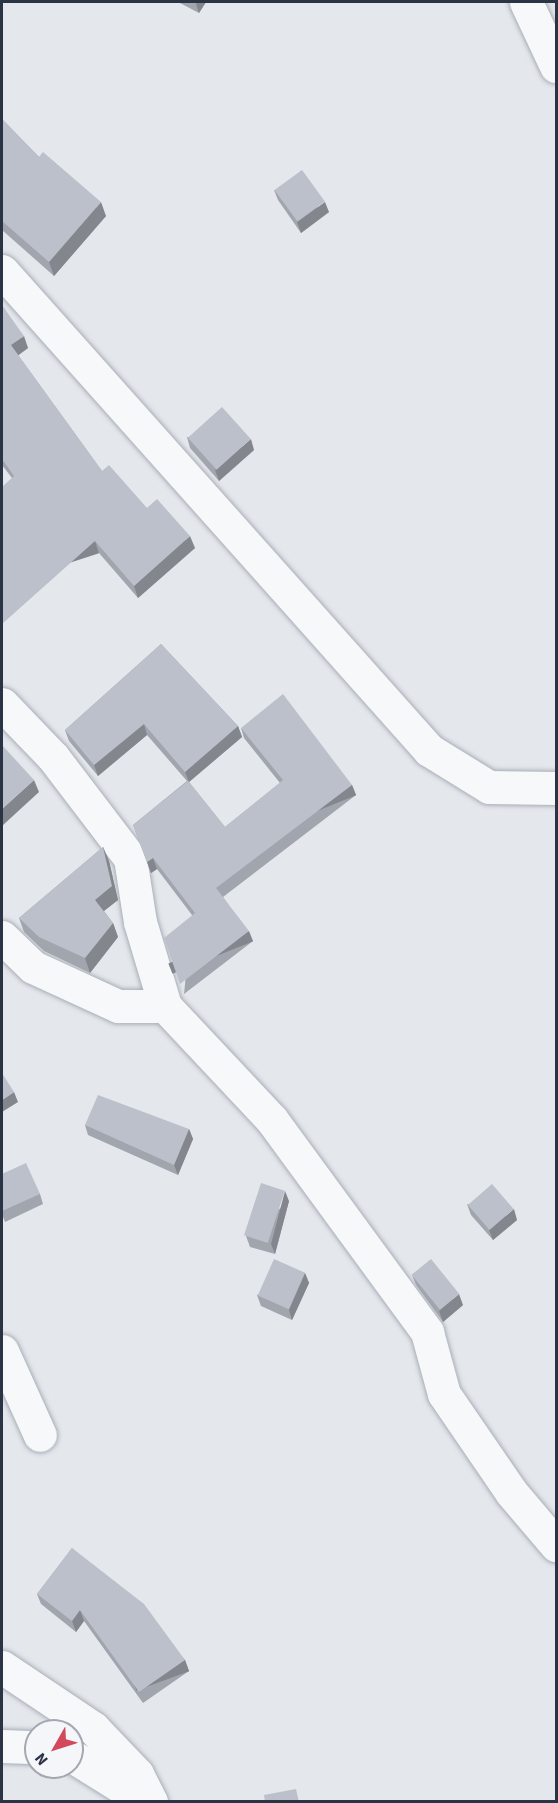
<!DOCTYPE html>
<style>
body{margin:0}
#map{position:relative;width:558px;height:1803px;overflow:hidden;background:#e4e7ec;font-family:"Source Sans 3",sans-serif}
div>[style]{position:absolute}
.roads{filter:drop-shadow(0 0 2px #a9aeb7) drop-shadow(0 0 2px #a9aeb7)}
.street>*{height:33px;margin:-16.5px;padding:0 16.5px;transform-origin:16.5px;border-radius:16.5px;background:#f7f8fa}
.wall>*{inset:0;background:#a1a5ae}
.shaded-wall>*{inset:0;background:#83868d;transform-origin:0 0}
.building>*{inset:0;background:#bbc0ca;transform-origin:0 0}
span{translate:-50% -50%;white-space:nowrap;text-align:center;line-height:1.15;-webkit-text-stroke:4.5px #f4f6f9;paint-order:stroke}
.frame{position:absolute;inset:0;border:3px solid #2b3445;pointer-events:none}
.north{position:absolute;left:24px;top:1719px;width:60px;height:60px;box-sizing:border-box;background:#f4f6f9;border:2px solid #a4a8b1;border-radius:50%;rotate:231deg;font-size:16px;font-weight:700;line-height:24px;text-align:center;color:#2b3445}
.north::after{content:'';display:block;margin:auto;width:21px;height:27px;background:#d1495b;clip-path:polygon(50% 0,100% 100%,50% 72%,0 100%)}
</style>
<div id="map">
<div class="roads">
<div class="street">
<div style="left:526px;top:2px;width:71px;rotate:64.9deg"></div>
<div style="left:2px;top:271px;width:642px;rotate:48.28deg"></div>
<div style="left:429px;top:750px;width:70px;rotate:31.7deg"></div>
<div style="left:489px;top:787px;width:67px;rotate:0.9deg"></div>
<div style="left:2px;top:704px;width:74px;rotate:46.1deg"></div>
<div style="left:53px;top:757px;width:127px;rotate:52.7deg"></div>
<div style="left:130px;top:858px;width:65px;rotate:81.1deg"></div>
<div style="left:140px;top:922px;width:88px;rotate:73.4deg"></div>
<div style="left:165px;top:1006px;width:156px;rotate:46.8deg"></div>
<div style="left:272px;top:1120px;width:263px;rotate:53.8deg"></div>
<div style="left:427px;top:1332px;width:64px;rotate:74.7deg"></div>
<div style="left:444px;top:1394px;width:119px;rotate:55.6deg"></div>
<div style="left:511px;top:1492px;width:70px;rotate:49.7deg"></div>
<div style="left:2px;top:937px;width:43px;rotate:44.1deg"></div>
<div style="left:33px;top:967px;width:94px;rotate:24.6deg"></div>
<div style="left:118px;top:1006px;width:47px"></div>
<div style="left:2px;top:1351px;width:92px;rotate:65.7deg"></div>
<div style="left:2px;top:1667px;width:110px;rotate:33.8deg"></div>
<div style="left:93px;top:1728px;width:64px;rotate:46.3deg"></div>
<div style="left:137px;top:1774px;width:31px;rotate:63deg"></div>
<div style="left:2px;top:1746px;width:34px;rotate:2deg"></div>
<div style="left:72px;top:1756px;width:87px;rotate:31.9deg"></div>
</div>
</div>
<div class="wall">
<div style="clip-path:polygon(178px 2px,206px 2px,199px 13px)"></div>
<div style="clip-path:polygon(2px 119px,39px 157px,106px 216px,54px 276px,2px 230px)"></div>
<div style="clip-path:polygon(274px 190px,329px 212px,301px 233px,278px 200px)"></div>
<div style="clip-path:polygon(2px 305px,28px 348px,18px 355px,102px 471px,195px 548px,138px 598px,99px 553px,12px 478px,2px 465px)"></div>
<div style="clip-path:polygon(187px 437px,254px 450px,219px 481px,190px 448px)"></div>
<div style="clip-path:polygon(161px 644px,238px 726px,242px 737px,189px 782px,225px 827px,280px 783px,244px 738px,241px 728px,352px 785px,356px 795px,223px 897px,253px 941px,184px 994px,192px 915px,157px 869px,151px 873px,133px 825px,187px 781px,147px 735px,98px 776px,69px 741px,65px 730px)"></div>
<div style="clip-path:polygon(103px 847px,109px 861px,118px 900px,104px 911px,113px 923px,118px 937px,90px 973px,44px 951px,24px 932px,19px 918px)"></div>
<div style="clip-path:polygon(85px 1125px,189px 1129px,193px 1139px,178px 1175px,88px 1135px)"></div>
<div style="clip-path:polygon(2px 1174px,40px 1194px,43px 1204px,5px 1222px,2px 1214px)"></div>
<div style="clip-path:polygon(289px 1201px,275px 1254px,250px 1247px,246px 1236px)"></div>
<div style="clip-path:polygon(467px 1204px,517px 1220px,493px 1240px,471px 1215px)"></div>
<div style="clip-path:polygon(305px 1273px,309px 1283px,292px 1320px,261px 1306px,257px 1295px)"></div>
<div style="clip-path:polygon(412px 1275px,463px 1305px,443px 1322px,416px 1285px)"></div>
<div style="clip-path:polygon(72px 1548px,185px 1660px,189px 1671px,143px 1703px,84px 1621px,76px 1632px,41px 1604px,37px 1594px)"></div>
</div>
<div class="shaded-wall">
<div style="clip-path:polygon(197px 2px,206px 2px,199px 13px,196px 4px)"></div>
<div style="clip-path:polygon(101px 202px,106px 216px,54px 276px,49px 262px)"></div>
<div style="clip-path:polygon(325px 202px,329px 212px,301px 233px,297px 222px)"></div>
<div style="clip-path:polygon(24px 336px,28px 348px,16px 357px,11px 345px)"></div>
<div style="clip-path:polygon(251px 439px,254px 450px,219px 481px,215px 470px)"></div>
<div style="clip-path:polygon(190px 536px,195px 548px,138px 598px,134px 586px)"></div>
<div style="left:95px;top:541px;width:13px;height:125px;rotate:72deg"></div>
<div style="clip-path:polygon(144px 724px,147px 735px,98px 776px,94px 765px)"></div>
<div style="clip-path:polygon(238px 726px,242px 737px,189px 782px,185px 772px)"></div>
<div style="clip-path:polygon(34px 780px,39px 792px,2px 826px,2px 809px)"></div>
<div style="left:352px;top:785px;width:11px;height:171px;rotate:68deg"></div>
<div style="clip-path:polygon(103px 847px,109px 861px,118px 900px,100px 914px,95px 900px)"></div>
<div style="clip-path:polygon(153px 858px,157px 869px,151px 873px,147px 862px)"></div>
<div style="clip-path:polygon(113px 923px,118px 937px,90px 973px,85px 958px)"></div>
<div style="left:249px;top:931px;width:11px;height:87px;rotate:68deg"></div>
<div style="clip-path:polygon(14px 1092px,18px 1102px,2px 1112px,2px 1100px)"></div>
<div style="clip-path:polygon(189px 1129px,193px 1139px,178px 1175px,174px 1165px)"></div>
<div style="clip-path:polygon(285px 1191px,289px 1201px,275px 1254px,271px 1244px)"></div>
<div style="clip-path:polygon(514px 1209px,517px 1220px,493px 1240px,489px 1230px)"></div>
<div style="clip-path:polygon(305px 1273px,309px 1283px,292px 1320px,289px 1310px)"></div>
<div style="clip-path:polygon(459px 1294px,463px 1305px,443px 1322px,439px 1311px)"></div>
<div style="clip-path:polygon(80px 1610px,84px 1621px,76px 1632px,72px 1621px)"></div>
<div style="left:185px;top:1660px;width:12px;height:56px;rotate:70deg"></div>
</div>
<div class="building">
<div style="clip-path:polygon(2px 119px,39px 157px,43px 152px,101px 202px,49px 262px,2px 221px)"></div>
<div style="left:302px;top:170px;width:39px;height:34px;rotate:54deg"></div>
<div style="clip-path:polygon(2px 305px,24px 336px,11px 345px,102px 471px,109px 465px,147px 508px,157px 499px,190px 536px,134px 586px,95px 541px,2px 624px,2px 487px,14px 476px,2px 459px)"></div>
<div style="left:222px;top:407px;width:43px;height:46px;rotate:48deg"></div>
<div style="clip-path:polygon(161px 644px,238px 726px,185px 772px,144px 724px,94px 765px,65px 730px)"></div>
<div style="clip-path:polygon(283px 694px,352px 785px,216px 888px,249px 931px,180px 984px,164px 938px,195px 913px,153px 858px,147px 862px,133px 825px,188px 781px,225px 827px,283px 780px,241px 728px)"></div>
<div style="clip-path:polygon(2px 745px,34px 780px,2px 809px)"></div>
<div style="clip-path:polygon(103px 847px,112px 886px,95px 900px,113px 923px,85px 958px,39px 937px,19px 918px)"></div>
<div style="clip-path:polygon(2px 1073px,14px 1092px,2px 1100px)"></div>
<div style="clip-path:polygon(98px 1095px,189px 1129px,174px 1165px,85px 1125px)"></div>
<div style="clip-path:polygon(26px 1163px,40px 1194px,2px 1211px,2px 1174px)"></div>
<div style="left:261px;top:1183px;width:25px;height:55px;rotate:18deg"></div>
<div style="left:492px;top:1184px;width:33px;height:32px;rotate:49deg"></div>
<div style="left:274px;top:1259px;width:34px;height:40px;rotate:24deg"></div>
<div style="left:431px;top:1259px;width:45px;height:25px;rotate:51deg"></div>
<div style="clip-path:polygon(72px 1548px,144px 1604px,185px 1660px,139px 1692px,80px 1610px,72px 1621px,37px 1594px)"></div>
<div style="clip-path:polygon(296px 1789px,299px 1802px,265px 1802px,264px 1795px)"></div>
</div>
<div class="frame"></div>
<div class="north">N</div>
</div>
